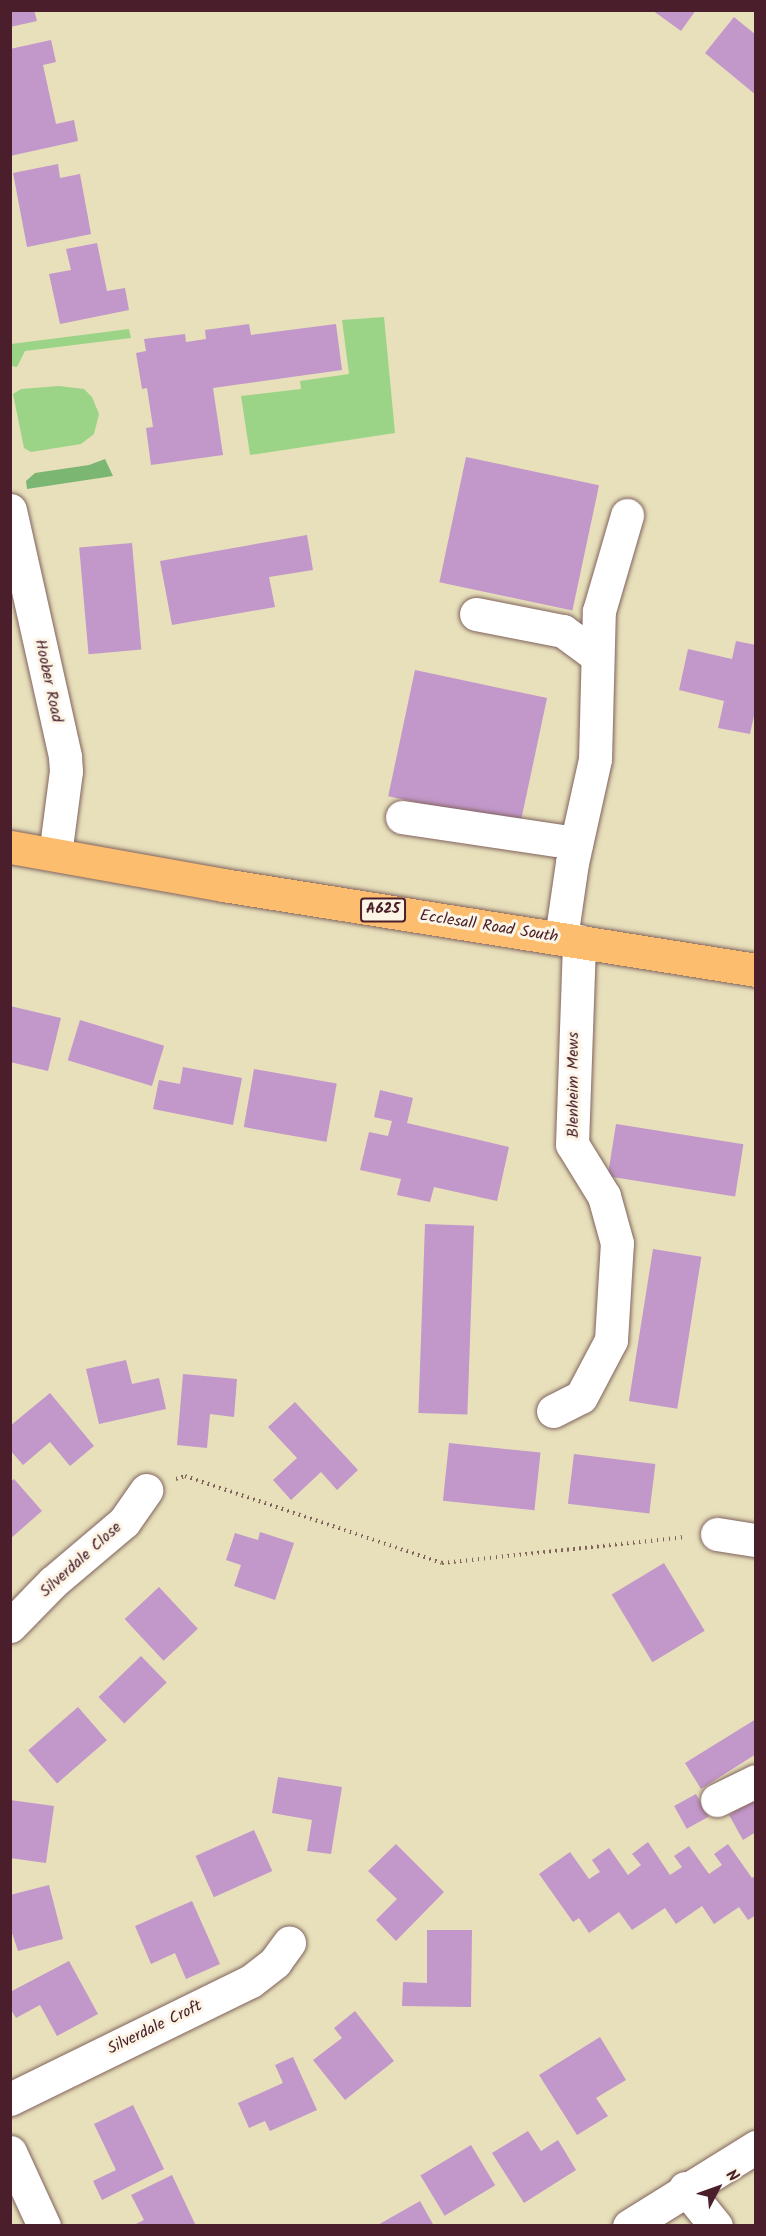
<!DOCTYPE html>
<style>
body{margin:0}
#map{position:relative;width:766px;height:2236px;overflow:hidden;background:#e7e0bb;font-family:Kalam,sans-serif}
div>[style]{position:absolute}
.green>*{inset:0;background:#9bd486}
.forest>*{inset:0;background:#7cb673}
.building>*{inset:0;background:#c297ca;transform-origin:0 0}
.path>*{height:4px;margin-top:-2px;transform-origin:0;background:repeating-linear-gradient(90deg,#81635d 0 1.5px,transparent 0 6px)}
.roads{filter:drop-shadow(0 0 2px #81635d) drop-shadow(0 0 2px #81635d)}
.minor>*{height:33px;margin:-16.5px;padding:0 16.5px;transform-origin:16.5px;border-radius:16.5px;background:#fff}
.major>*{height:33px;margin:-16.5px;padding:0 16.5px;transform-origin:16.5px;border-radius:16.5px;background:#fcbd6f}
span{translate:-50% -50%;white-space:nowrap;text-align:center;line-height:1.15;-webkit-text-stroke:6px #fcf5e5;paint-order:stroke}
.shield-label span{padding:2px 4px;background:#fcf5e5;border:2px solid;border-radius:4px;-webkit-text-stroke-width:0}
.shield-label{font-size:15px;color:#4a1f2b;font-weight:700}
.street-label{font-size:16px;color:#4a1f2b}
.frame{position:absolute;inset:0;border:12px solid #4a1f2b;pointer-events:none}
.north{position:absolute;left:688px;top:2158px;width:60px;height:60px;-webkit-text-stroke:4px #fcf5e5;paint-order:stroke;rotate:49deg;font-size:16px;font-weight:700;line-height:24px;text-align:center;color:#4a1f2b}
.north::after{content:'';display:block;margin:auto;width:21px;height:27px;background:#4a1f2b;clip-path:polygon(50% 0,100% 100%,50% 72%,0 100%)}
</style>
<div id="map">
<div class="green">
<div style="clip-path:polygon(384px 317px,395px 433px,250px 455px,241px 396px,301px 389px,300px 381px,349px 374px,342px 320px)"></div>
<div style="clip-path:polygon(129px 329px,131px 338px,25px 351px,17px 367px,11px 366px,11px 344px)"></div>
<div style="clip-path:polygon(59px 386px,84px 389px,92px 397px,99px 414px,94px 434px,81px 444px,31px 452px,24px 448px,13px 394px,21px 389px)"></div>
</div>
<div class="forest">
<div style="clip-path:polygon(105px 459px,113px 476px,27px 489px,26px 481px,35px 473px,89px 465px)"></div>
</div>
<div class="building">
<div style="clip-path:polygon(10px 10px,34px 10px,37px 21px,10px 27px)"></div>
<div style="clip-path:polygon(652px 10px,696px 10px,681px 31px)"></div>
<div style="clip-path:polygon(734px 17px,756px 35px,756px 95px,705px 53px)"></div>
<div style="clip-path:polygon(51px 40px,56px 62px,43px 65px,56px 124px,74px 120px,78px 141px,10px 156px,10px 49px)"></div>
<div style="clip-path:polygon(58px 164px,60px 178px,80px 174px,91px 234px,27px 247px,13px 173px)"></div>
<div style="clip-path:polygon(97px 243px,107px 291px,125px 288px,129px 310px,60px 324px,49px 274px,71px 270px,66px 249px)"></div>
<div style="clip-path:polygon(249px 324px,251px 335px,336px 324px,342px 370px,213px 388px,223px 455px,151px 465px,146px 428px,153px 427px,147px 388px,142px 389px,136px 353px,146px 351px,144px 339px,185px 334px,186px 342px,206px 339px,205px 330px)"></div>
<div style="left:466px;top:457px;width:136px;height:128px;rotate:12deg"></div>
<div style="clip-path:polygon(307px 535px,313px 570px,269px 577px,275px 607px,172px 625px,160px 561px)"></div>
<div style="left:132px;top:543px;width:107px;height:53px;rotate:85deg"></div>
<div style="clip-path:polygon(736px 641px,756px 645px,756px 707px,750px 734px,718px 728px,724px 701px,679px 690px,688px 649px,732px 659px)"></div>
<div style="left:415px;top:670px;width:135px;height:129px;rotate:12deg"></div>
<div style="clip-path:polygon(10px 1006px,61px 1018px,48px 1071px,10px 1062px)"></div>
<div style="left:80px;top:1020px;width:88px;height:42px;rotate:17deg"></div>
<div style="clip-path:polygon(183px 1067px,242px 1078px,233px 1125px,153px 1109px,159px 1080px,180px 1084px)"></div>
<div style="left:254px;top:1069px;width:84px;height:59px;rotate:10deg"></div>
<div style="clip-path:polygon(380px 1090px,413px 1098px,407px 1123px,509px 1147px,497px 1201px,434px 1187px,430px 1202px,397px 1195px,401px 1179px,360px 1170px,369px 1132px,388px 1136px,392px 1121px,374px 1117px)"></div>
<div style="left:616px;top:1124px;width:129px;height:53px;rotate:9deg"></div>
<div style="left:425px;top:1224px;width:49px;height:189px;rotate:2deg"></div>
<div style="left:653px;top:1249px;width:49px;height:154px;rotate:9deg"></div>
<div style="clip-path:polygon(126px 1360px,132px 1384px,159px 1378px,166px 1409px,99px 1424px,86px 1369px)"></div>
<div style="clip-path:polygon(183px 1374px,237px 1379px,234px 1417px,210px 1414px,207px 1448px,177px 1445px)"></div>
<div style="clip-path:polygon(50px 1393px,94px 1446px,70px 1466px,50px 1442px,23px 1465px,10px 1450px,10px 1426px)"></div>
<div style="clip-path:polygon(295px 1402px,358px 1470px,337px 1490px,321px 1472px,291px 1500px,273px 1480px,297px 1458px,268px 1427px)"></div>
<div style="left:449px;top:1443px;width:92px;height:58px;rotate:6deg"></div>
<div style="left:574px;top:1454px;width:82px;height:50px;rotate:7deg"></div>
<div style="clip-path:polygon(14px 1479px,42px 1511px,10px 1539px,10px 1482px)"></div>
<div style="clip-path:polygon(260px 1532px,294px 1543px,275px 1600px,234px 1586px,241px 1565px,226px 1560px,235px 1533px,258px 1540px)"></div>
<div style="left:664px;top:1563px;width:79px;height:61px;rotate:59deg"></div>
<div style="left:159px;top:1587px;width:57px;height:47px;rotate:47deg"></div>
<div style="left:141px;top:1656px;width:37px;height:59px;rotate:46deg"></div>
<div style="left:78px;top:1707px;width:44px;height:66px;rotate:49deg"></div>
<div style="clip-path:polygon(756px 1719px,756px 1754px,701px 1789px,685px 1763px)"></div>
<div style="clip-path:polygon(278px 1777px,342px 1787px,331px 1854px,307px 1851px,312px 1820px,272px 1813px)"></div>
<div style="left:696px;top:1794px;width:26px;height:25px;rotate:61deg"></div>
<div style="clip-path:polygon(756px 1798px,756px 1832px,743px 1840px,729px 1815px)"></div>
<div style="clip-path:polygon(10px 1800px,54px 1806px,46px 1863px,10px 1858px)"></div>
<div style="left:254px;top:1830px;width:45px;height:64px;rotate:66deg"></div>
<div style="clip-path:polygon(648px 1842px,670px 1875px,682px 1867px,674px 1856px,689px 1846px,709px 1874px,722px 1865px,714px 1854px,728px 1844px,752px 1878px,756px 1875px,756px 1915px,748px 1920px,739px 1907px,714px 1924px,702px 1906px,676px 1924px,665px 1908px,632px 1930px,619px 1912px,589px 1933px,579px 1918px,573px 1922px,539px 1874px,570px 1852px,589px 1879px,600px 1872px,592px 1860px,609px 1848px,628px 1875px,641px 1865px,632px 1854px)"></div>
<div style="clip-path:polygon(396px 1844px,444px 1892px,396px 1941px,376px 1920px,397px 1899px,368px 1871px)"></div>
<div style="clip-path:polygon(49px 1885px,63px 1939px,18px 1951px,10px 1927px,10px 1895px)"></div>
<div style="clip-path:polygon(192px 1901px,220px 1964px,186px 1979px,175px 1953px,151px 1964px,135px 1926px)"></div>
<div style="clip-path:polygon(427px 1930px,472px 1930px,471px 2007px,402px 2006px,403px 1982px,427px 1983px)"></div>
<div style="clip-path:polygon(69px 1961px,98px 2014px,57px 2036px,40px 2005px,16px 2018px,10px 2008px,10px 1992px)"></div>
<div style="clip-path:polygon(355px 2011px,394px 2061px,345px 2100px,313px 2060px,342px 2038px,334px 2028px)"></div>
<div style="clip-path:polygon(600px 2037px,626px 2080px,596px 2098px,608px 2116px,577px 2135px,539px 2075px)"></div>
<div style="clip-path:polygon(293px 2057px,317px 2110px,270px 2131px,265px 2121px,249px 2128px,238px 2103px,283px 2083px,275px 2065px)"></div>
<div style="clip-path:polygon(133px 2105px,164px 2169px,102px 2200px,93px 2181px,116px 2170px,94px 2124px)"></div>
<div style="clip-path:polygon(528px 2131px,541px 2151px,558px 2140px,576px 2170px,524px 2203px,492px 2153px)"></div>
<div style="left:471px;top:2145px;width:47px;height:59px;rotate:59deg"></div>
<div style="clip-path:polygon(172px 2175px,196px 2226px,132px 2226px,144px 2220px,131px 2195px)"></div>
<div style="clip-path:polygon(420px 2201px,434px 2226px,376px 2226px)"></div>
</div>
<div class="path">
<div style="left:176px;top:1479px;width:9px;rotate:-18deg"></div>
<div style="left:185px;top:1476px;width:271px;rotate:18.7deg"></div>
<div style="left:442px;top:1563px;width:243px;rotate:-6.1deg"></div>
</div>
<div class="roads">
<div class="minor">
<div style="left:10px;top:510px;width:253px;rotate:77.4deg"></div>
<div style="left:65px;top:757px;width:14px;rotate:86deg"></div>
<div style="left:66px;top:771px;width:84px;rotate:97.5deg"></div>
<div style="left:476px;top:614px;width:89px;rotate:11.1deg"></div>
<div style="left:563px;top:631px;width:42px;rotate:36.3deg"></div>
<div style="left:402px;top:817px;width:176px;rotate:8.5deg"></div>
<div style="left:561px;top:938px;width:76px;rotate:-81.7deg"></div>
<div style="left:572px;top:863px;width:107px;rotate:-77.5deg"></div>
<div style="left:595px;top:759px;width:148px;rotate:-88.5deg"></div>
<div style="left:599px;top:611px;width:100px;rotate:-73.7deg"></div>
<div style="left:553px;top:1411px;width:31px;rotate:-27deg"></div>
<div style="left:581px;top:1397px;width:64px;rotate:-62.2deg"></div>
<div style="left:611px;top:1340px;width:97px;rotate:-86.5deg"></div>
<div style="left:617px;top:1243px;width:49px;rotate:-105.5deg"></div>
<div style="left:604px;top:1196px;width:61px;rotate:-121.6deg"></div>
<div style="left:572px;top:1144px;width:203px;rotate:-88deg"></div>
<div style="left:717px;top:1534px;width:39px;rotate:9deg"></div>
<div style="left:10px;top:1626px;width:62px;rotate:-45.7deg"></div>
<div style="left:53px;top:1582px;width:93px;rotate:-40.2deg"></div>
<div style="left:124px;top:1522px;width:39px;rotate:-55deg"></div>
<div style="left:717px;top:1800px;width:43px;rotate:-26deg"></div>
<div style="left:10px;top:2099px;width:268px;rotate:-26.1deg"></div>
<div style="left:251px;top:1981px;width:31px;rotate:-38deg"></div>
<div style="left:275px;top:1962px;width:24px;rotate:-54deg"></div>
<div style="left:10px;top:2152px;width:81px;rotate:65.3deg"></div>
<div style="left:685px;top:2188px;width:49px;rotate:50.8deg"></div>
<div style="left:629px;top:2226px;width:150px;rotate:-31.9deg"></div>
</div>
<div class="major">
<div style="left:10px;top:847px;width:216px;rotate:10.1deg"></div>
<div style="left:223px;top:885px;width:540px;rotate:9.06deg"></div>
</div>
</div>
<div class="shield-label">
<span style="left:383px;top:910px">A625</span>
</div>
<div class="street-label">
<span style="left:48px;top:681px;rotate:78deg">Hoober Road</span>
<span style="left:489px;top:927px;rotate:9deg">Ecclesall Road South</span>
<span style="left:574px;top:1085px;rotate:-90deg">Blenheim Mews</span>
<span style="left:81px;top:1560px;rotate:-42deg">Silverdale Close</span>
<span style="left:155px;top:2028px;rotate:-26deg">Silverdale Croft</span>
</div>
<div class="frame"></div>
<div class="north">N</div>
</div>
